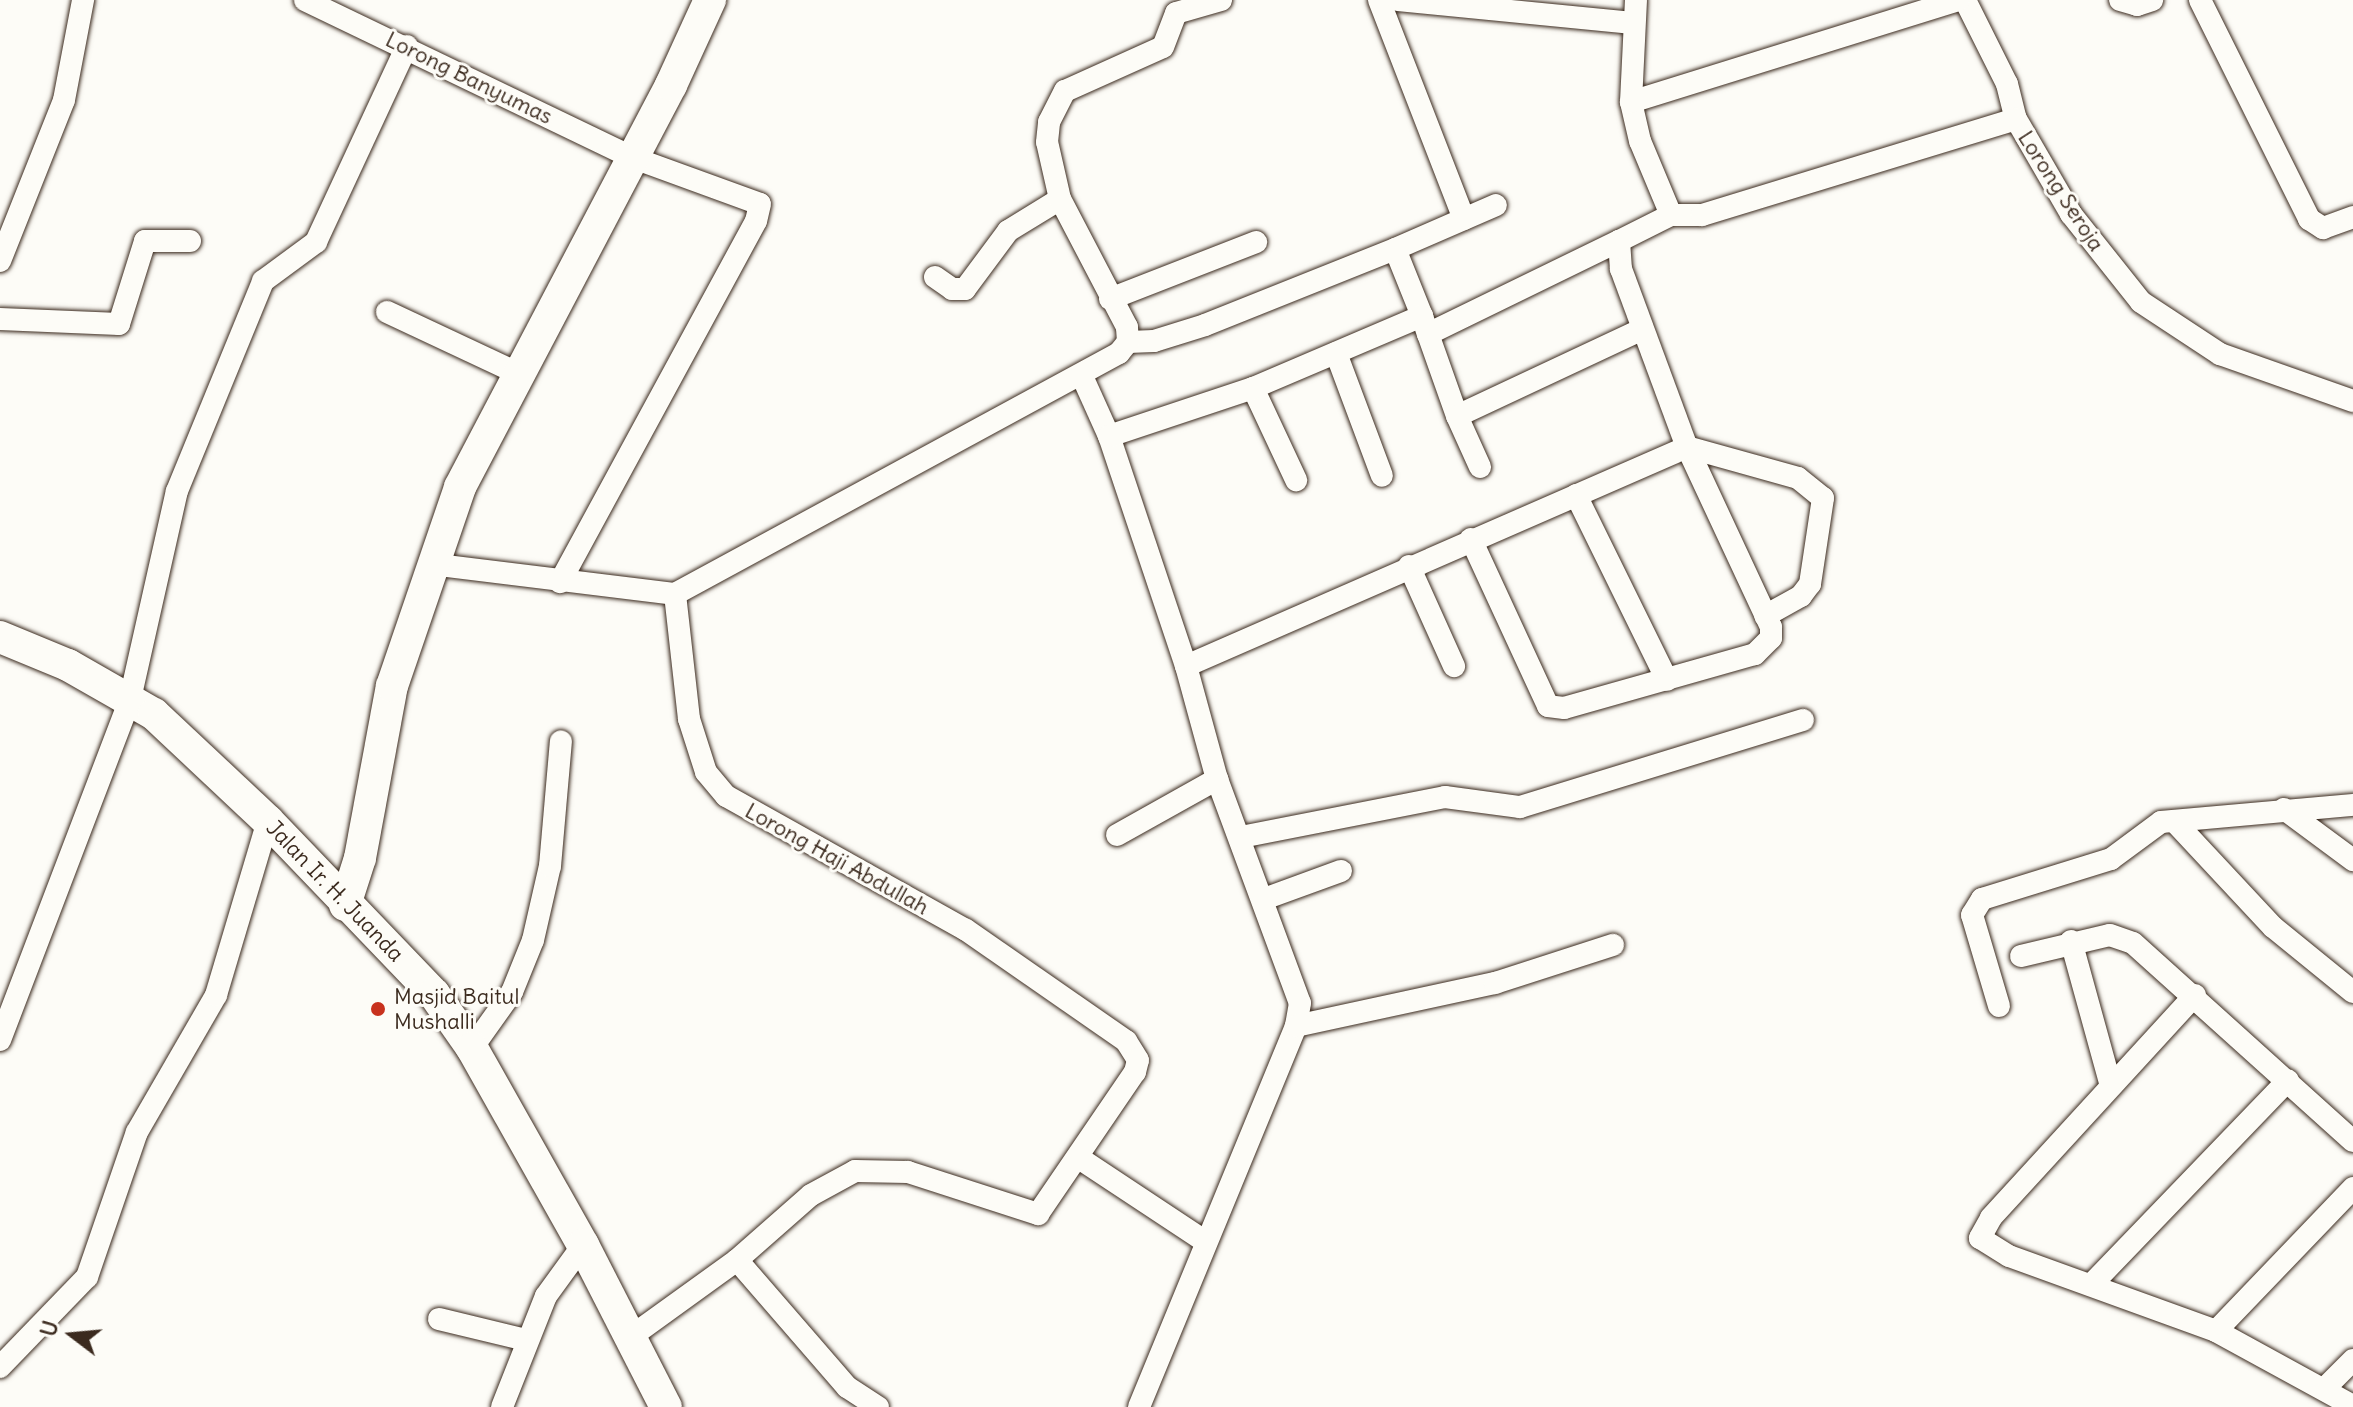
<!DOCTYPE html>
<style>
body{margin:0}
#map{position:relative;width:2353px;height:1407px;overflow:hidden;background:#fdfcf7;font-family:Delius,sans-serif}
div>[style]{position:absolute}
.roads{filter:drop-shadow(0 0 2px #3b2a1e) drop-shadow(0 0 2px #3b2a1e)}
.street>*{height:22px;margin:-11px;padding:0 11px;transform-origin:11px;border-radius:11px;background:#fdfcf7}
.secondary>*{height:32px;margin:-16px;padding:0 16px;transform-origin:16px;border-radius:16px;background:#fdfcf7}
.dots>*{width:22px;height:22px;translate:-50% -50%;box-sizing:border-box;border:4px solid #fdfcf7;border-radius:50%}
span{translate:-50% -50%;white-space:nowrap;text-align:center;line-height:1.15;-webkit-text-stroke:6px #fdfcf7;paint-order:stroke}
.street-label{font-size:22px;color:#3b2a1e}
.poi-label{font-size:22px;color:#3b2a1e}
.left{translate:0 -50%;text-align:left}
.north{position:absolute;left:32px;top:1295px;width:80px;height:80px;-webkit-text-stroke:6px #fdfcf7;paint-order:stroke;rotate:286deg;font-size:22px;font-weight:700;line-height:32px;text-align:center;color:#3b2a1e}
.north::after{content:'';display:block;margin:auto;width:28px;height:36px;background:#3b2a1e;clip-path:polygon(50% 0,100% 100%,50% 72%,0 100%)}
</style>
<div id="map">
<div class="roads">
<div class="street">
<div style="left:305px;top:0;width:362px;rotate:25.7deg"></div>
<div style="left:631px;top:157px;width:137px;rotate:20deg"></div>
<div style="left:760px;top:204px;width:17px;rotate:103deg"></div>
<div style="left:756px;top:221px;width:411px;rotate:118.5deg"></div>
<div style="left:1379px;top:0;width:235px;rotate:68.8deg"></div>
<div style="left:1398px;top:0;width:236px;rotate:5.6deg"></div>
<div style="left:1965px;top:0;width:94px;rotate:63.4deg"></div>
<div style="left:2007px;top:84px;width:36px;rotate:76deg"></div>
<div style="left:2016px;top:119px;width:110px;rotate:59.9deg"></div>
<div style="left:2071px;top:214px;width:112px;rotate:51.5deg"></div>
<div style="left:2141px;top:302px;width:95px;rotate:33.4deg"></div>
<div style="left:2220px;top:354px;width:141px;rotate:19.5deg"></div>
<div style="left:2120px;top:0;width:18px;rotate:16deg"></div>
<div style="left:2137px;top:5px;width:16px;rotate:-18deg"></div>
<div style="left:2200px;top:0;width:245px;rotate:63.5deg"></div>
<div style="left:2309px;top:219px;width:17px;rotate:33deg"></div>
<div style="left:2323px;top:228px;width:32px;rotate:-20deg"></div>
<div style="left:1176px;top:13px;width:47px;rotate:-16.1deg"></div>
<div style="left:1631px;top:102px;width:102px;rotate:-87.2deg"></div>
<div style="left:1671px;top:215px;width:80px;rotate:-112.7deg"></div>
<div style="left:1640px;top:141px;width:40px;rotate:-103deg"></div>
<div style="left:1631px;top:102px;width:343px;rotate:-17.3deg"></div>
<div style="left:1619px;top:241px;width:58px;rotate:-26.6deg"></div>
<div style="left:1671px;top:215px;width:31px"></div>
<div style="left:1702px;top:215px;width:328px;rotate:-17deg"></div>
<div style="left:0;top:261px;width:173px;rotate:-68.3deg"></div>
<div style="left:64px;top:100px;width:102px;rotate:-79.2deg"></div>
<div style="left:935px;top:277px;width:21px;rotate:35deg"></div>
<div style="left:952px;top:289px;width:13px"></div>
<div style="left:965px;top:289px;width:72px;rotate:-53.4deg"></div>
<div style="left:1008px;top:231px;width:61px;rotate:-31.6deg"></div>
<div style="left:1110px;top:299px;width:157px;rotate:-21.3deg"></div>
<div style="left:387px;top:312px;width:144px;rotate:25.1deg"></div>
<div style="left:1422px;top:316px;width:72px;rotate:-111.9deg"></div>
<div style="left:1395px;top:249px;width:110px;rotate:-23.5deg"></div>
<div style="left:0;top:319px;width:119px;rotate:2.4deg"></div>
<div style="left:119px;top:324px;width:87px;rotate:-72.6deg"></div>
<div style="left:145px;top:241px;width:45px"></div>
<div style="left:1428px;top:334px;width:87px;rotate:70.5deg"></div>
<div style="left:1457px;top:416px;width:205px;rotate:-25.1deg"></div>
<div style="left:1128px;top:342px;width:26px;rotate:-2deg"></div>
<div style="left:1154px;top:341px;width:53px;rotate:-17.4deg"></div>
<div style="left:1205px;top:325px;width:205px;rotate:-21.8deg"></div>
<div style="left:1336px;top:353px;width:131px;rotate:69.5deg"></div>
<div style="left:1082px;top:376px;width:66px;rotate:65.8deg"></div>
<div style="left:1109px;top:436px;width:243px;rotate:71.5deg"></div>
<div style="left:1186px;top:666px;width:117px;rotate:74.7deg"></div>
<div style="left:1217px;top:779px;width:239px;rotate:69.7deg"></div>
<div style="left:1300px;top:1003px;width:23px;rotate:100deg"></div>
<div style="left:1296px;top:1026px;width:412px;rotate:112.4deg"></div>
<div style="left:1253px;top:388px;width:102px;rotate:64.9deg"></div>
<div style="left:1457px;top:416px;width:56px;rotate:65.7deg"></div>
<div style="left:1109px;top:436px;width:152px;rotate:-18.4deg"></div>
<div style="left:1253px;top:388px;width:184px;rotate:-23.1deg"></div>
<div style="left:1422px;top:316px;width:19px;rotate:72deg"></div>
<div style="left:1428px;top:334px;width:212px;rotate:-26deg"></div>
<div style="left:1619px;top:241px;width:28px;rotate:86deg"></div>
<div style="left:1621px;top:269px;width:190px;rotate:69.7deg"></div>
<div style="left:1687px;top:447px;width:199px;rotate:65deg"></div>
<div style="left:1771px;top:627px;width:11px;rotate:90deg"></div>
<div style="left:1771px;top:638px;width:23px;rotate:135deg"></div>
<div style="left:1755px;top:654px;width:198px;rotate:164.2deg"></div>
<div style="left:1564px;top:708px;width:16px;rotate:-173deg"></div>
<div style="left:1548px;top:706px;width:184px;rotate:-114.8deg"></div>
<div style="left:1576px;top:495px;width:206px;rotate:63.8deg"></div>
<div style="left:430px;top:564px;width:247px;rotate:7deg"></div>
<div style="left:675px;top:594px;width:505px;rotate:-28.49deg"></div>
<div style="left:1119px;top:353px;width:14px;rotate:-51deg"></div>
<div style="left:1128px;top:342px;width:15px;rotate:-94deg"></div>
<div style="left:1127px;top:327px;width:144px;rotate:-117.6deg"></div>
<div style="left:1060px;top:199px;width:58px;rotate:-102.8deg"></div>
<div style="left:1047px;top:142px;width:20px;rotate:-84deg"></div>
<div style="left:1049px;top:122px;width:35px;rotate:-63deg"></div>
<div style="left:1065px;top:91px;width:107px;rotate:-24.2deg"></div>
<div style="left:1163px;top:47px;width:36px;rotate:-69deg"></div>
<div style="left:1409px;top:566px;width:110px;rotate:65.8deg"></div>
<div style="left:1186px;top:666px;width:547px;rotate:-23.61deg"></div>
<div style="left:1687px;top:447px;width:115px;rotate:15.6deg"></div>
<div style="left:1798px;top:478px;width:32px;rotate:39deg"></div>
<div style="left:1823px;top:498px;width:87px;rotate:98.6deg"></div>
<div style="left:1810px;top:584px;width:15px;rotate:127deg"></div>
<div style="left:1801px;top:596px;width:41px;rotate:150.9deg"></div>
<div style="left:2284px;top:809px;width:86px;rotate:36.5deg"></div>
<div style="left:2174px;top:821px;width:145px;rotate:47deg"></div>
<div style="left:2273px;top:927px;width:103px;rotate:39.1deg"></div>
<div style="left:1117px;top:835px;width:115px;rotate:-29.2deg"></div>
<div style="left:1241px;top:837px;width:208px;rotate:-11.1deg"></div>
<div style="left:1445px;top:797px;width:76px;rotate:7.6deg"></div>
<div style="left:1520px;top:807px;width:296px;rotate:-17.1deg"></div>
<div style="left:1264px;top:899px;width:82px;rotate:-20deg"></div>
<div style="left:2071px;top:941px;width:150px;rotate:74.6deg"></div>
<div style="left:2021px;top:956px;width:91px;rotate:-13.3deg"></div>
<div style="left:2110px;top:935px;width:24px;rotate:19deg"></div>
<div style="left:2133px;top:943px;width:296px;rotate:42deg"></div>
<div style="left:2195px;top:995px;width:302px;rotate:132.5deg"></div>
<div style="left:1991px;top:1218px;width:23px;rotate:119deg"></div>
<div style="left:1980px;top:1238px;width:34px;rotate:32deg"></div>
<div style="left:2009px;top:1256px;width:220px;rotate:19.9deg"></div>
<div style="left:2216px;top:1331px;width:156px;rotate:28.7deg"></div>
<div style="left:1999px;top:1006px;width:95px;rotate:-106.5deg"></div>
<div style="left:1972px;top:915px;width:19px;rotate:-58deg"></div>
<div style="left:1982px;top:899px;width:135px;rotate:-17.2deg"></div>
<div style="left:2111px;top:859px;width:62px;rotate:-36.5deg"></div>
<div style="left:2161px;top:822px;width:193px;rotate:-5.1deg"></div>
<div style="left:1296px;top:1026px;width:204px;rotate:-12.2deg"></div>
<div style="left:1495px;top:983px;width:124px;rotate:-17.9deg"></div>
<div style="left:0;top:1040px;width:365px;rotate:-69.1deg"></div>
<div style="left:130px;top:699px;width:213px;rotate:-77.3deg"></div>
<div style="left:177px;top:491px;width:227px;rotate:-67.7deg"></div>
<div style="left:263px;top:281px;width:66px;rotate:-36.3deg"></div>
<div style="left:316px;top:242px;width:216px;rotate:-65.1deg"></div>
<div style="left:472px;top:1048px;width:69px;rotate:-54.5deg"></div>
<div style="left:512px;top:992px;width:56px;rotate:-68deg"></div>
<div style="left:533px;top:940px;width:76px;rotate:-77.1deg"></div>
<div style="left:550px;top:866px;width:125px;rotate:-85deg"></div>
<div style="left:1079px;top:1158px;width:152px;rotate:33.5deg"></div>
<div style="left:737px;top:1260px;width:168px;rotate:49.1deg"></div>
<div style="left:847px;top:1387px;width:37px;rotate:33deg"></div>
<div style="left:2091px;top:1285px;width:284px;rotate:-46.1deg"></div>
<div style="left:439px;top:1319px;width:89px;rotate:13.6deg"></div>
<div style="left:2216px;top:1331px;width:198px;rotate:-46.2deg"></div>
<div style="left:629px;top:1338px;width:133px;rotate:-35.8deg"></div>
<div style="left:737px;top:1260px;width:98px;rotate:-41.3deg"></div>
<div style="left:811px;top:1195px;width:50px;rotate:-28.6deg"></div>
<div style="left:855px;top:1171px;width:53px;rotate:1.1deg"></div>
<div style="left:908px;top:1172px;width:137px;rotate:17.9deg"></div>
<div style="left:1038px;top:1214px;width:172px;rotate:-55.7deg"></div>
<div style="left:1135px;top:1072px;width:12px;rotate:-76deg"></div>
<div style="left:1138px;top:1060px;width:22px;rotate:-122deg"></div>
<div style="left:1126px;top:1041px;width:195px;rotate:-145.2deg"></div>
<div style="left:966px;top:930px;width:275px;rotate:-150.8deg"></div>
<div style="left:726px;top:796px;width:31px;rotate:-130deg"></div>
<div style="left:706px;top:772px;width:56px;rotate:-107.8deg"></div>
<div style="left:689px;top:719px;width:126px;rotate:-96.4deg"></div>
<div style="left:0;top:1367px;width:125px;rotate:-46deg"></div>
<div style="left:87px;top:1277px;width:153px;rotate:-71deg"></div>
<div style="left:137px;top:1132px;width:158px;rotate:-60deg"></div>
<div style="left:216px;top:995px;width:182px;rotate:-73.4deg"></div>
<div style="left:2324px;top:1389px;width:41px;rotate:-45deg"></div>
<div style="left:502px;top:1407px;width:119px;rotate:-68.4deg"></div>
<div style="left:546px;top:1296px;width:63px;rotate:-54deg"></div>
</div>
<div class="secondary">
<div style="left:0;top:637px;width:74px;rotate:22.4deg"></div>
<div style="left:68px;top:665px;width:99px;rotate:29.7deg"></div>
<div style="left:154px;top:714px;width:156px;rotate:43.2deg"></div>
<div style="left:268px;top:821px;width:240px;rotate:46.2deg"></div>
<div style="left:434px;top:994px;width:66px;rotate:54.9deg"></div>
<div style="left:472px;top:1048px;width:226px;rotate:60.6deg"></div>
<div style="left:583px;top:1245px;width:182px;rotate:62.9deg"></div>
<div style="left:345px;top:905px;width:49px;rotate:-72.3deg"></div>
<div style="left:360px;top:858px;width:175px;rotate:-79.5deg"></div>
<div style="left:392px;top:686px;width:210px;rotate:-71.1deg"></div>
<div style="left:460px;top:487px;width:454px;rotate:-62.3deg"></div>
<div style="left:671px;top:85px;width:94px;rotate:-65.4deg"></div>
</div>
</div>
<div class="dots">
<div style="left:378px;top:1009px;background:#c8321e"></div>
</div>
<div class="street-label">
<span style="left:469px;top:78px;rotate:26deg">Lorong Banyumas</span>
<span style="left:2061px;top:191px;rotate:57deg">Lorong Seroja</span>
<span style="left:837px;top:859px;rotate:29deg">Lorong Haji Abdullah</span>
<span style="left:335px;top:891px;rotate:46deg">Jalan Ir. H. Juanda</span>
</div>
<div class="poi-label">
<span class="left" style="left:394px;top:1009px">Masjid Baitul<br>Mushalli</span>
</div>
<div class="north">U</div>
</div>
